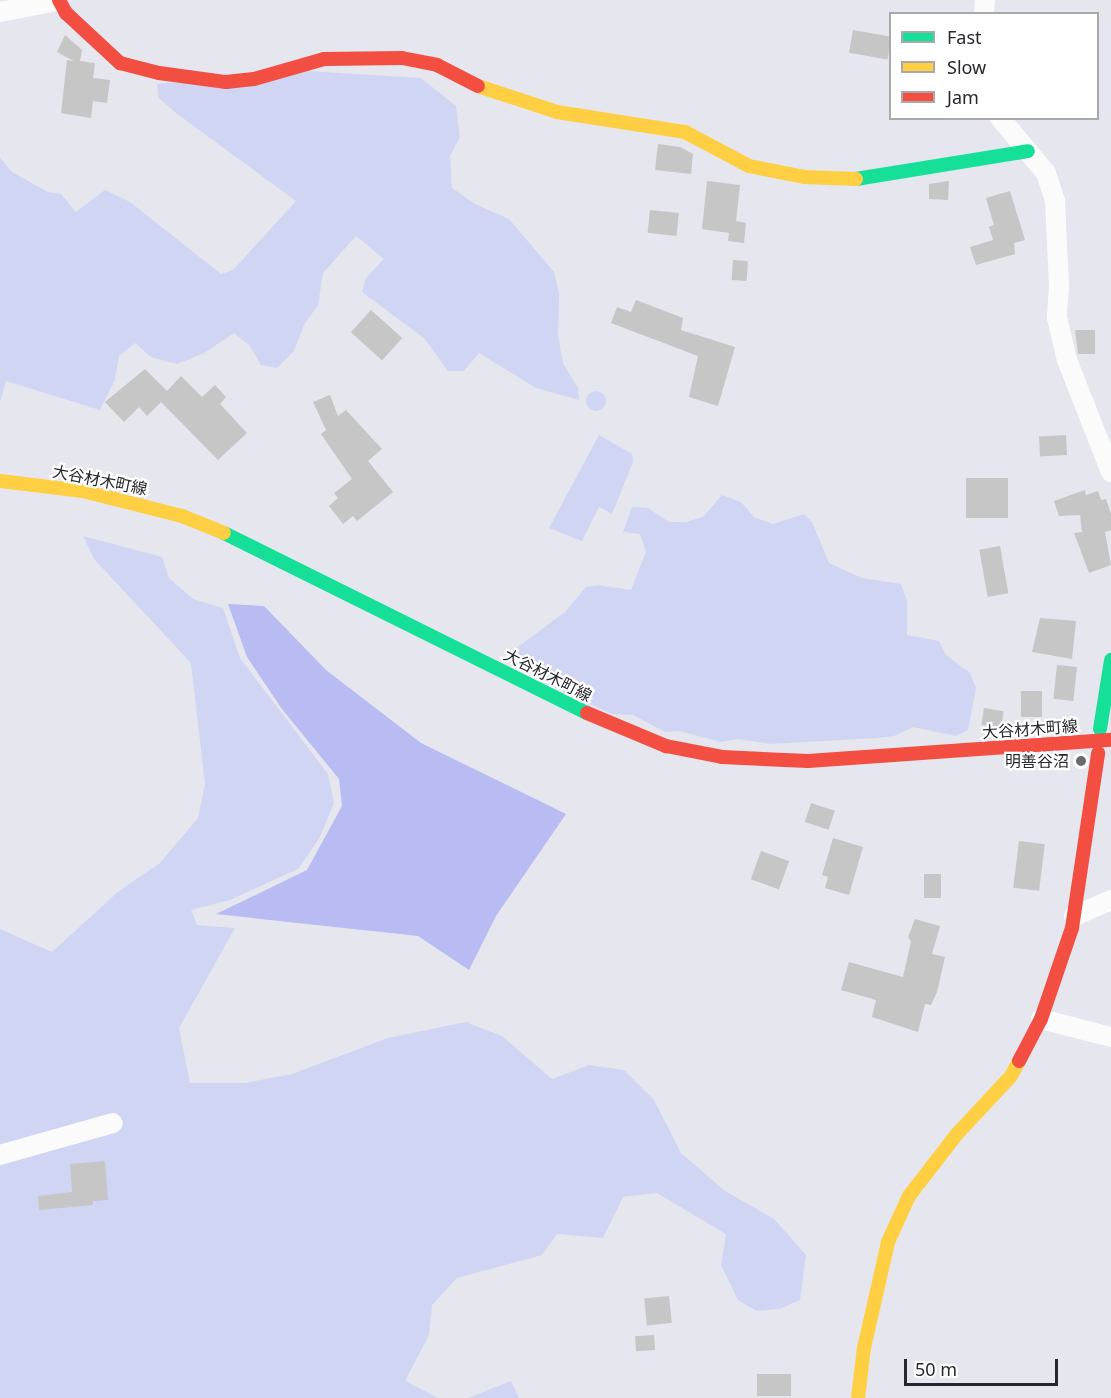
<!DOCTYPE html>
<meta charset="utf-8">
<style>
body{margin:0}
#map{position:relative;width:1111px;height:1398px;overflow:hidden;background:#e5e6ee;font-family:"Noto Sans","Noto Sans JP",sans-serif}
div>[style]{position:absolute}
.green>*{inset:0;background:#d1d5f4}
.round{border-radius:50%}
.water>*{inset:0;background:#b8bcf2}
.building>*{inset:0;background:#c6c6c6;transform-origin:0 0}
.street>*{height:20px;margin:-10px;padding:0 10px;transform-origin:10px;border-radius:10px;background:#fbfbfc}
.fast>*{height:14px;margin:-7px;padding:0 7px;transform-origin:7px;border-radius:7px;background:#16e098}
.slow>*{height:14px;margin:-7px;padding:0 7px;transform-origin:7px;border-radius:7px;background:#ffcf43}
.jam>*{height:14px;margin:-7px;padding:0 7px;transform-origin:7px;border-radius:7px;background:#f24e42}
.dots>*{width:16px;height:16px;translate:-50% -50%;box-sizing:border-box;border:3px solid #fff;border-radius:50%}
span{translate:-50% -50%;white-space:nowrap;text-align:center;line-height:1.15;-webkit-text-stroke:4.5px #fff;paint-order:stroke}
.street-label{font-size:16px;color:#27282d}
.poi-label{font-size:16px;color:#27282d}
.right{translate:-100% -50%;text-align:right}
.legend{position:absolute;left:889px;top:12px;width:210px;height:108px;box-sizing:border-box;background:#fff;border:2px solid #a9a9ab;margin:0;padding:8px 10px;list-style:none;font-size:18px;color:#27282d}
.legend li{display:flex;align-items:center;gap:12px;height:30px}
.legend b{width:30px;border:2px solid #a9a9ab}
.scale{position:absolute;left:904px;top:1359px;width:154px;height:27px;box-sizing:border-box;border:3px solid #27282d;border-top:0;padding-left:8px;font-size:18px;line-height:21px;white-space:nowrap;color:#27282d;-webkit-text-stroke:4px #fff;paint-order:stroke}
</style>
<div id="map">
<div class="green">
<div style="clip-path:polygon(307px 71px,421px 78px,456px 106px,460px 137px,450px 156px,452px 188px,475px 204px,509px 219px,554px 272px,559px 294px,558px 336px,563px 363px,578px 388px,579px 400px,536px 388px,479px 353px,464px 371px,448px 371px,424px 338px,362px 292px,366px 278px,384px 259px,356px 236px,323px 273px,318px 305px,304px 325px,294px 351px,277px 368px,261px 365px,249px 345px,234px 333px,204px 353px,177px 364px,151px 357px,135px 343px,119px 356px,115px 380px,100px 410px,6px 381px,0 402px,0 158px,12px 172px,48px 192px,61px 194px,76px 212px,105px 190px,130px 202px,221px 274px,233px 270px,296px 201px,176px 113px,159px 98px,157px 84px)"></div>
<div class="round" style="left:586px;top:391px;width:20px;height:20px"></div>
<div style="clip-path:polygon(599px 435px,632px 454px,633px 462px,612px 514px,599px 507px,582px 541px,549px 528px)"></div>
<div style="clip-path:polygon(722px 495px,741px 502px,754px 517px,773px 524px,804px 514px,812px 522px,829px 563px,862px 578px,901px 584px,907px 601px,907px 635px,939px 641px,946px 655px,970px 673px,976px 688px,968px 730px,956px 736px,913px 727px,894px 736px,876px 738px,772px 744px,737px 739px,721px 742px,679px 731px,665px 732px,633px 715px,612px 714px,564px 692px,550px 678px,507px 655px,565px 612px,586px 587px,598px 585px,631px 590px,646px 552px,640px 534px,623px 532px,632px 507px,648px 508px,669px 522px,686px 522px,703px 517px)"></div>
<div style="clip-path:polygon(83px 536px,162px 557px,169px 578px,193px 599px,223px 608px,240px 658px,328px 774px,334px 803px,319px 839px,298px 869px,230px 900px,191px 910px,197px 925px,235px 928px,179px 1028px,190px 1083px,245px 1083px,292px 1074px,388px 1038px,466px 1022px,502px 1036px,552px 1079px,589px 1065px,624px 1070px,654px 1100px,681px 1153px,725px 1191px,774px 1219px,806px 1255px,800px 1300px,779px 1309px,757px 1311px,738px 1300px,721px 1265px,726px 1234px,657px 1193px,623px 1197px,603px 1238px,557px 1234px,542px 1255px,457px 1278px,432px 1305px,429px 1335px,405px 1381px,438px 1398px,0 1398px,0 929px,52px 952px,119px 891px,160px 863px,198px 818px,205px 784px,191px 663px,94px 559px)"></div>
<div style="clip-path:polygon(511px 1381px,519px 1398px,468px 1398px)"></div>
</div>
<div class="water">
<div style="clip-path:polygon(228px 604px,264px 606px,326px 670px,421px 743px,566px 814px,496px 916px,469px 970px,418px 936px,216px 914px,307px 870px,342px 806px,339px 779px,282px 709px,247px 657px)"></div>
</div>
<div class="building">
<div style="left:853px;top:30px;width:39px;height:23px;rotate:10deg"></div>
<div style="clip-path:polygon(65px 35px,82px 50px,80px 61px,95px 63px,93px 78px,110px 80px,107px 103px,93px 101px,91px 118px,61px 113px,67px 60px,74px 61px,57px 52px)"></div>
<div style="clip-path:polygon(658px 144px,680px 147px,693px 154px,691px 174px,655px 170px)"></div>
<div style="clip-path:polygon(707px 181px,740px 185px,736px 221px,746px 223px,744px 243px,728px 241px,729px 233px,702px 229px)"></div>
<div style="clip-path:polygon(949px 181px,948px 200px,929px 199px,929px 184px)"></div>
<div style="clip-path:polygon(1010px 191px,1025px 240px,1014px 243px,1015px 254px,976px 265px,970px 247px,993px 240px,989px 227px,994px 225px,986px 198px)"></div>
<div style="left:650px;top:210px;width:29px;height:23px;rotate:6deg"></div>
<div style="left:733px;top:260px;width:15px;height:20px;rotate:4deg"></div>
<div style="clip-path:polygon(636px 300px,683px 318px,681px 330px,735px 347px,718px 406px,689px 397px,698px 356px,611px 323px,617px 307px,631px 312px)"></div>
<div style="left:371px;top:310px;width:42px;height:30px;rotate:42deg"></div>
<div style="clip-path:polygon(1075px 330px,1095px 330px,1095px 354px,1078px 354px)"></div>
<div style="clip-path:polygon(145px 369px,167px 391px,181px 376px,202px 397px,215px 385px,226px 397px,220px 404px,247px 433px,218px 460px,161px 402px,147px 416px,139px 407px,124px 422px,105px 402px)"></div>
<div style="clip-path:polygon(330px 395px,338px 416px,346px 410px,382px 449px,368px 461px,393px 492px,357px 521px,353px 516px,343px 524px,329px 506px,338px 498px,334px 493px,352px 479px,321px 434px,326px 430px,313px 402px)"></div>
<div style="left:1066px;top:435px;width:20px;height:27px;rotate:87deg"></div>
<div style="left:1008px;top:478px;width:40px;height:42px;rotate:90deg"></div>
<div style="clip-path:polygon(1085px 490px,1086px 495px,1098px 491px,1101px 500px,1106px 499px,1111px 514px,1111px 530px,1105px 532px,1111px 565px,1089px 573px,1074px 533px,1082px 532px,1080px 515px,1059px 516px,1054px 501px)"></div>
<div style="left:1000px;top:546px;width:48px;height:21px;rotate:80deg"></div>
<div style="clip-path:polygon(1040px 618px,1076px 621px,1072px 659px,1032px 652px)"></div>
<div style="left:1057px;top:665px;width:20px;height:34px;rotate:6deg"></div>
<div style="left:1021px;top:691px;width:21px;height:26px"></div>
<div style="left:984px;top:708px;width:20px;height:17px;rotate:9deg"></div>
<div style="left:811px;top:803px;width:25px;height:20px;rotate:18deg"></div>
<div style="clip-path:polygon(833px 838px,863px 847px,849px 895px,825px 888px,828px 877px,822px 875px)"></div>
<div style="left:1019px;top:841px;width:26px;height:47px;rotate:7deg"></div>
<div style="left:761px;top:851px;width:30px;height:30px;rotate:20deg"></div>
<div style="left:924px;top:874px;width:17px;height:24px"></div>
<div style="clip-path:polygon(915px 919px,940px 926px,932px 954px,945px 957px,937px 992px,931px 1005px,925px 1004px,918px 1032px,872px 1017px,876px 1000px,841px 990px,849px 962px,903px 977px,911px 942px,908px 937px)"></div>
<div style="clip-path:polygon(105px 1161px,108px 1200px,93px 1201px,93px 1205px,39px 1210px,38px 1196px,72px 1192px,70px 1164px)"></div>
<div style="left:669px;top:1296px;width:27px;height:25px;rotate:84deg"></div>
<div style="left:654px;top:1335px;width:15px;height:19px;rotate:86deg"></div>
<div style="left:757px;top:1374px;width:34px;height:22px"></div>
</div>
<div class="street">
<div style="left:0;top:12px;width:58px;rotate:-10.9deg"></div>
<div style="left:984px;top:14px;width:14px;rotate:-86deg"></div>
<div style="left:1000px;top:118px;width:72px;rotate:50.1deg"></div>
<div style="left:1046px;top:173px;width:29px;rotate:72deg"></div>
<div style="left:1055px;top:201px;width:85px;rotate:87.3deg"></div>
<div style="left:1059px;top:286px;width:32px;rotate:94deg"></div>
<div style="left:1057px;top:318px;width:43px;rotate:76.6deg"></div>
<div style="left:1067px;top:360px;width:120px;rotate:68.6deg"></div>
<div style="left:1074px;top:916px;width:40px;rotate:-23.4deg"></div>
<div style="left:1041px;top:1019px;width:72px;rotate:14.4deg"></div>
<div style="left:0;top:1155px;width:117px;rotate:-15.8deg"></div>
</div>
<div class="fast">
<div style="left:856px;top:179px;width:174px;rotate:-9.2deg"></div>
<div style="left:224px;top:533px;width:405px;rotate:26.4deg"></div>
<div style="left:1100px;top:729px;width:70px;rotate:-80.9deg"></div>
</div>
<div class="slow">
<div style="left:478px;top:86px;width:83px;rotate:18.2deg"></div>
<div style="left:557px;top:112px;width:130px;rotate:8.9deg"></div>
<div style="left:685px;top:132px;width:72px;rotate:28deg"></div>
<div style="left:749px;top:166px;width:56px;rotate:11.3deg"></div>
<div style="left:804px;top:177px;width:52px;rotate:2.2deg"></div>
<div style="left:0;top:481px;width:84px;rotate:6.9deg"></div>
<div style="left:83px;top:491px;width:102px;rotate:14.2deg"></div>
<div style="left:182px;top:516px;width:45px;rotate:22deg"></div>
<div style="left:858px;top:1398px;width:50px;rotate:-83.2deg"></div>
<div style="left:864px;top:1348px;width:109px;rotate:-77.2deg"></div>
<div style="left:888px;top:1242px;width:51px;rotate:-65.5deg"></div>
<div style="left:909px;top:1196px;width:78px;rotate:-52.3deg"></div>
<div style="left:957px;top:1134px;width:79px;rotate:-47deg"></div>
<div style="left:1011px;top:1076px;width:17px;rotate:-62deg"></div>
</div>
<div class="jam">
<div style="left:59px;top:0;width:15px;rotate:62deg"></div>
<div style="left:66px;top:13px;width:74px;rotate:42.8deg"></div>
<div style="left:120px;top:63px;width:40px;rotate:14.4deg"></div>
<div style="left:159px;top:73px;width:68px;rotate:7.7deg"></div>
<div style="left:226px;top:82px;width:28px;rotate:-6deg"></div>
<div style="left:254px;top:79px;width:73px;rotate:-15.9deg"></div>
<div style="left:324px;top:59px;width:78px;rotate:-0.7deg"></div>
<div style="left:402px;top:58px;width:36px;rotate:11deg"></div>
<div style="left:437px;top:65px;width:46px;rotate:27.1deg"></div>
<div style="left:587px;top:713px;width:86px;rotate:22.7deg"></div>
<div style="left:666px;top:746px;width:57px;rotate:11.1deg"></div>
<div style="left:722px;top:757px;width:86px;rotate:2.7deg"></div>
<div style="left:808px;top:761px;width:304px;rotate:-4deg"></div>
<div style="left:1019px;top:1061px;width:47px;rotate:-62.4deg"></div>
<div style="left:1041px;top:1019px;width:96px;rotate:-71.2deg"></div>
<div style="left:1072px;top:928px;width:177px;rotate:-81.5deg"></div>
</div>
<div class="dots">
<div style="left:1081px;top:761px;background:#6a6a71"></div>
</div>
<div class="street-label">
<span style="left:100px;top:480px;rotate:11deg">大谷材木町線</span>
<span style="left:548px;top:675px;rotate:27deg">大谷材木町線</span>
<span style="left:1030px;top:729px;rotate:-4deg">大谷材木町線</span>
</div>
<div class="poi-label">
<span class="right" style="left:1069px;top:761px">明善谷沼</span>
</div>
<ul class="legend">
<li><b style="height:8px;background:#16e098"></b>Fast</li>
<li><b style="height:8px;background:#ffcf43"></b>Slow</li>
<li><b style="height:8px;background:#f24e42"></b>Jam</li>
</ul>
<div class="scale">50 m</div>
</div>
